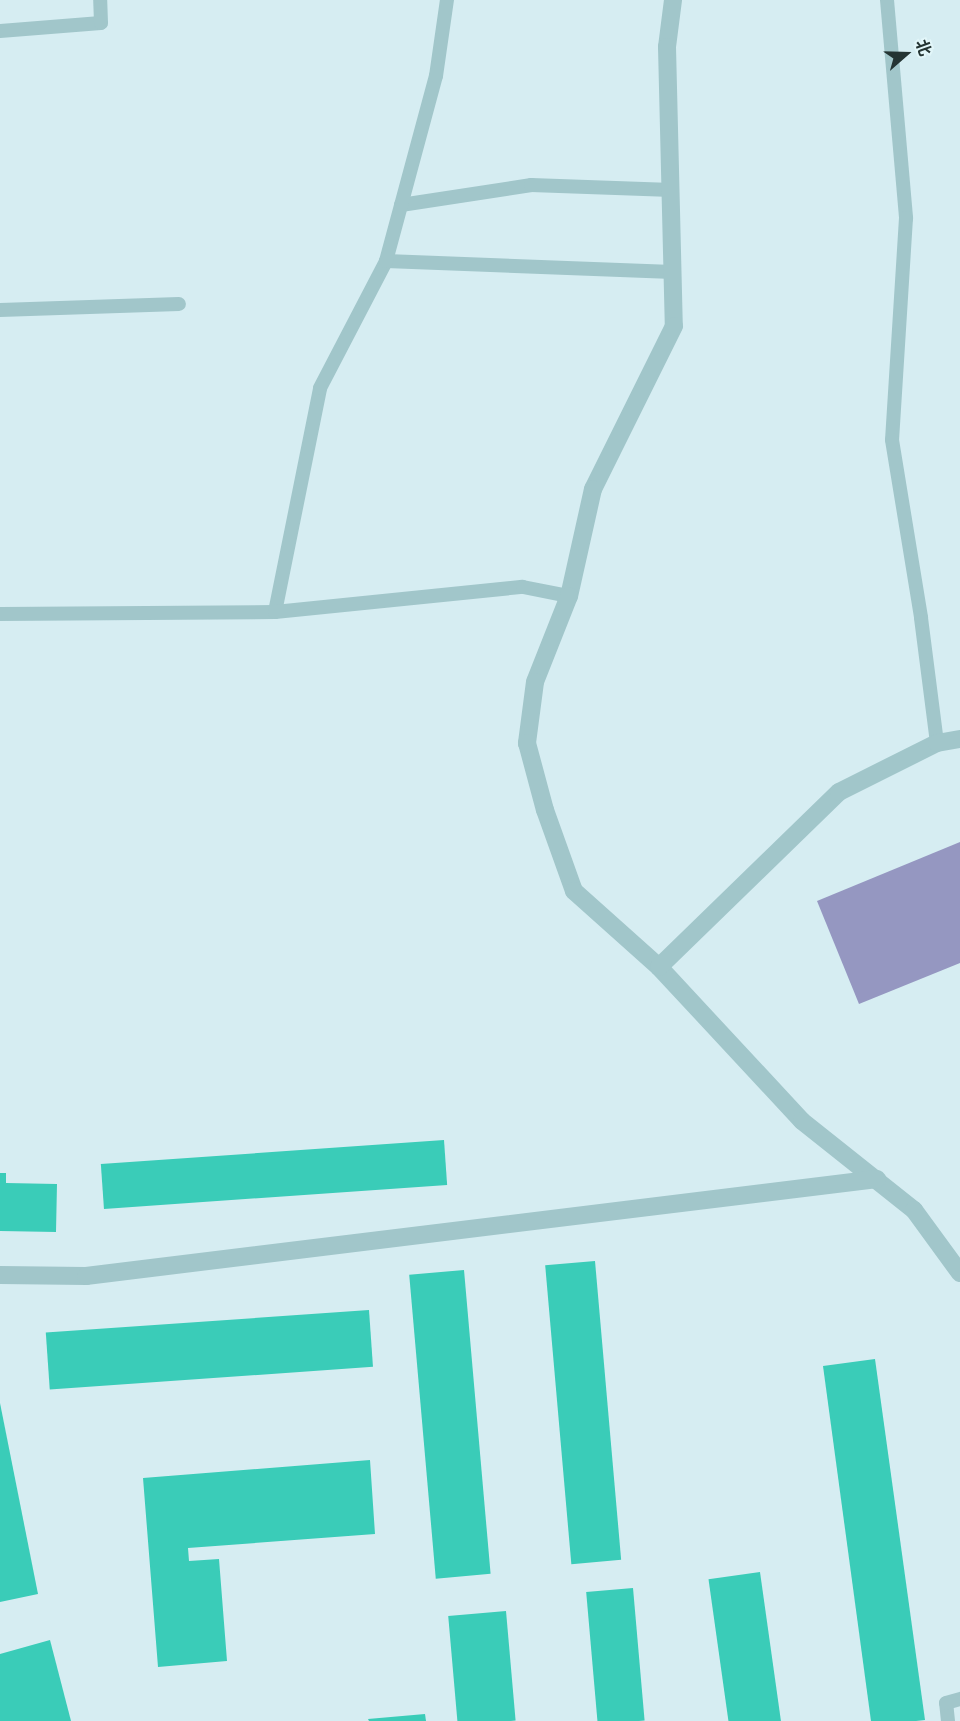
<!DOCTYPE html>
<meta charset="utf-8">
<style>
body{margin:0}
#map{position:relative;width:960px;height:1721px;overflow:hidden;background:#d6edf2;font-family:Arial,"Noto Sans SC",sans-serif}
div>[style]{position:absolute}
.green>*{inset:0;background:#9597c1}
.building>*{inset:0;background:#3accb8;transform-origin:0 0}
.lane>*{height:14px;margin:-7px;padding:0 7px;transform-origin:7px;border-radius:7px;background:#a1c6ca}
.street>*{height:18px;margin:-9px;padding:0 9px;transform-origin:9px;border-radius:9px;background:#a1c6ca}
span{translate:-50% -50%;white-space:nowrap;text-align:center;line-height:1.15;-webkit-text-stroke:4.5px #e2f6f9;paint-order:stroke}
.north{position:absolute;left:876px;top:24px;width:60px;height:60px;-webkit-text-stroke:4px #e2f6f9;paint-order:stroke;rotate:70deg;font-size:16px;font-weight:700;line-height:24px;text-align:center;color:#243433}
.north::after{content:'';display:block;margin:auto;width:21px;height:27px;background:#243433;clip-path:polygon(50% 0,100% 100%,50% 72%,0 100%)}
</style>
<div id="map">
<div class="green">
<div style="clip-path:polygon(960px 842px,960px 963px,859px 1004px,817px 901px)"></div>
</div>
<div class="building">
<div style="left:444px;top:1140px;width:45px;height:344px;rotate:86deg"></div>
<div style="clip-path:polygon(0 1173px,6px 1173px,6px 1183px,57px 1184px,56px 1232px,0 1231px)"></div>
<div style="left:595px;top:1261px;width:300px;height:50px;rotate:85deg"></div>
<div style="left:464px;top:1270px;width:305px;height:55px;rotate:85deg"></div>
<div style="left:369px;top:1310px;width:57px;height:324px;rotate:86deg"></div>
<div style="clip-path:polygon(875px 1359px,925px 1720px,916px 1721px,871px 1721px,823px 1366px)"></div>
<div style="clip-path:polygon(0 1403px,38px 1594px,0 1602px)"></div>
<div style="clip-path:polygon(370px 1460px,375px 1534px,188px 1548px,189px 1561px,219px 1559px,227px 1661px,158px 1667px,143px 1478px)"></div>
<div style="left:760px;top:1572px;width:151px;height:52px;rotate:82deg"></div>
<div style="left:633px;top:1588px;width:133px;height:47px;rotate:85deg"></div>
<div style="left:506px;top:1611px;width:110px;height:58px;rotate:85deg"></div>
<div style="clip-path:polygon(50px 1640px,71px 1721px,0 1721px,0 1654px)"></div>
<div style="clip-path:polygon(425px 1714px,426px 1721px,369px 1721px,368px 1719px)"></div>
</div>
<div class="lane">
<div style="left:887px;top:0;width:219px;rotate:85deg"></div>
<div style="left:906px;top:218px;width:222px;rotate:93.6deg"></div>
<div style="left:892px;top:440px;width:180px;rotate:80.7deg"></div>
<div style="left:921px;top:618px;width:126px;rotate:82.7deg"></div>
<div style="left:0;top:31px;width:101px;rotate:-4.5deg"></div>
<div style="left:101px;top:23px;width:23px;rotate:-92deg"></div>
<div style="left:401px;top:205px;width:132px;rotate:-8.7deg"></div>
<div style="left:531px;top:185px;width:141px;rotate:2deg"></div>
<div style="left:386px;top:261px;width:287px;rotate:2.2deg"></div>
<div style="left:0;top:310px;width:179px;rotate:-1.9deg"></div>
<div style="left:275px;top:612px;width:228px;rotate:-78.6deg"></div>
<div style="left:320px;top:388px;width:143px;rotate:-62.5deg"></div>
<div style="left:386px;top:261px;width:192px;rotate:-74.9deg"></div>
<div style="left:436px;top:76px;width:77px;rotate:-81.8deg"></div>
<div style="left:0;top:614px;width:275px;rotate:-0.4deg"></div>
<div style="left:275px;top:612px;width:249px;rotate:-5.8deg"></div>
<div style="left:523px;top:587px;width:47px;rotate:11.1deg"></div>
<div style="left:948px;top:1721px;width:18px;rotate:-96deg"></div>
<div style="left:946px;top:1703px;width:15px;rotate:-16deg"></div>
</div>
<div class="street">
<div style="left:673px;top:0;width:47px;rotate:97.3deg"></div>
<div style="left:667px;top:47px;width:279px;rotate:88.6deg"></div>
<div style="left:674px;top:326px;width:182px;rotate:116.4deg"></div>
<div style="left:593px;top:489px;width:110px;rotate:102.6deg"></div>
<div style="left:569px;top:596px;width:92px;rotate:111.6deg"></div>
<div style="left:535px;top:682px;width:62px;rotate:97.5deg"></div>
<div style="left:527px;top:743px;width:69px;rotate:75deg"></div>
<div style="left:545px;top:810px;width:86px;rotate:70.3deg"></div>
<div style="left:574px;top:891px;width:114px;rotate:41.8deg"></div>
<div style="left:659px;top:967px;width:210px;rotate:47.1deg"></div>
<div style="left:802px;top:1121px;width:143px;rotate:38.5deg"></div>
<div style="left:914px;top:1210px;width:78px;rotate:53.9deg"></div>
<div style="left:659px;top:967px;width:251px;rotate:-44.2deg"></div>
<div style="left:839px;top:792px;width:110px;rotate:-26.6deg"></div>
<div style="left:937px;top:743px;width:23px;rotate:-10deg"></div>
<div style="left:0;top:1275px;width:86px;rotate:0.7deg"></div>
<div style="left:86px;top:1276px;width:797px;rotate:-6.99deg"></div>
</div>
<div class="north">北</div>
</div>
